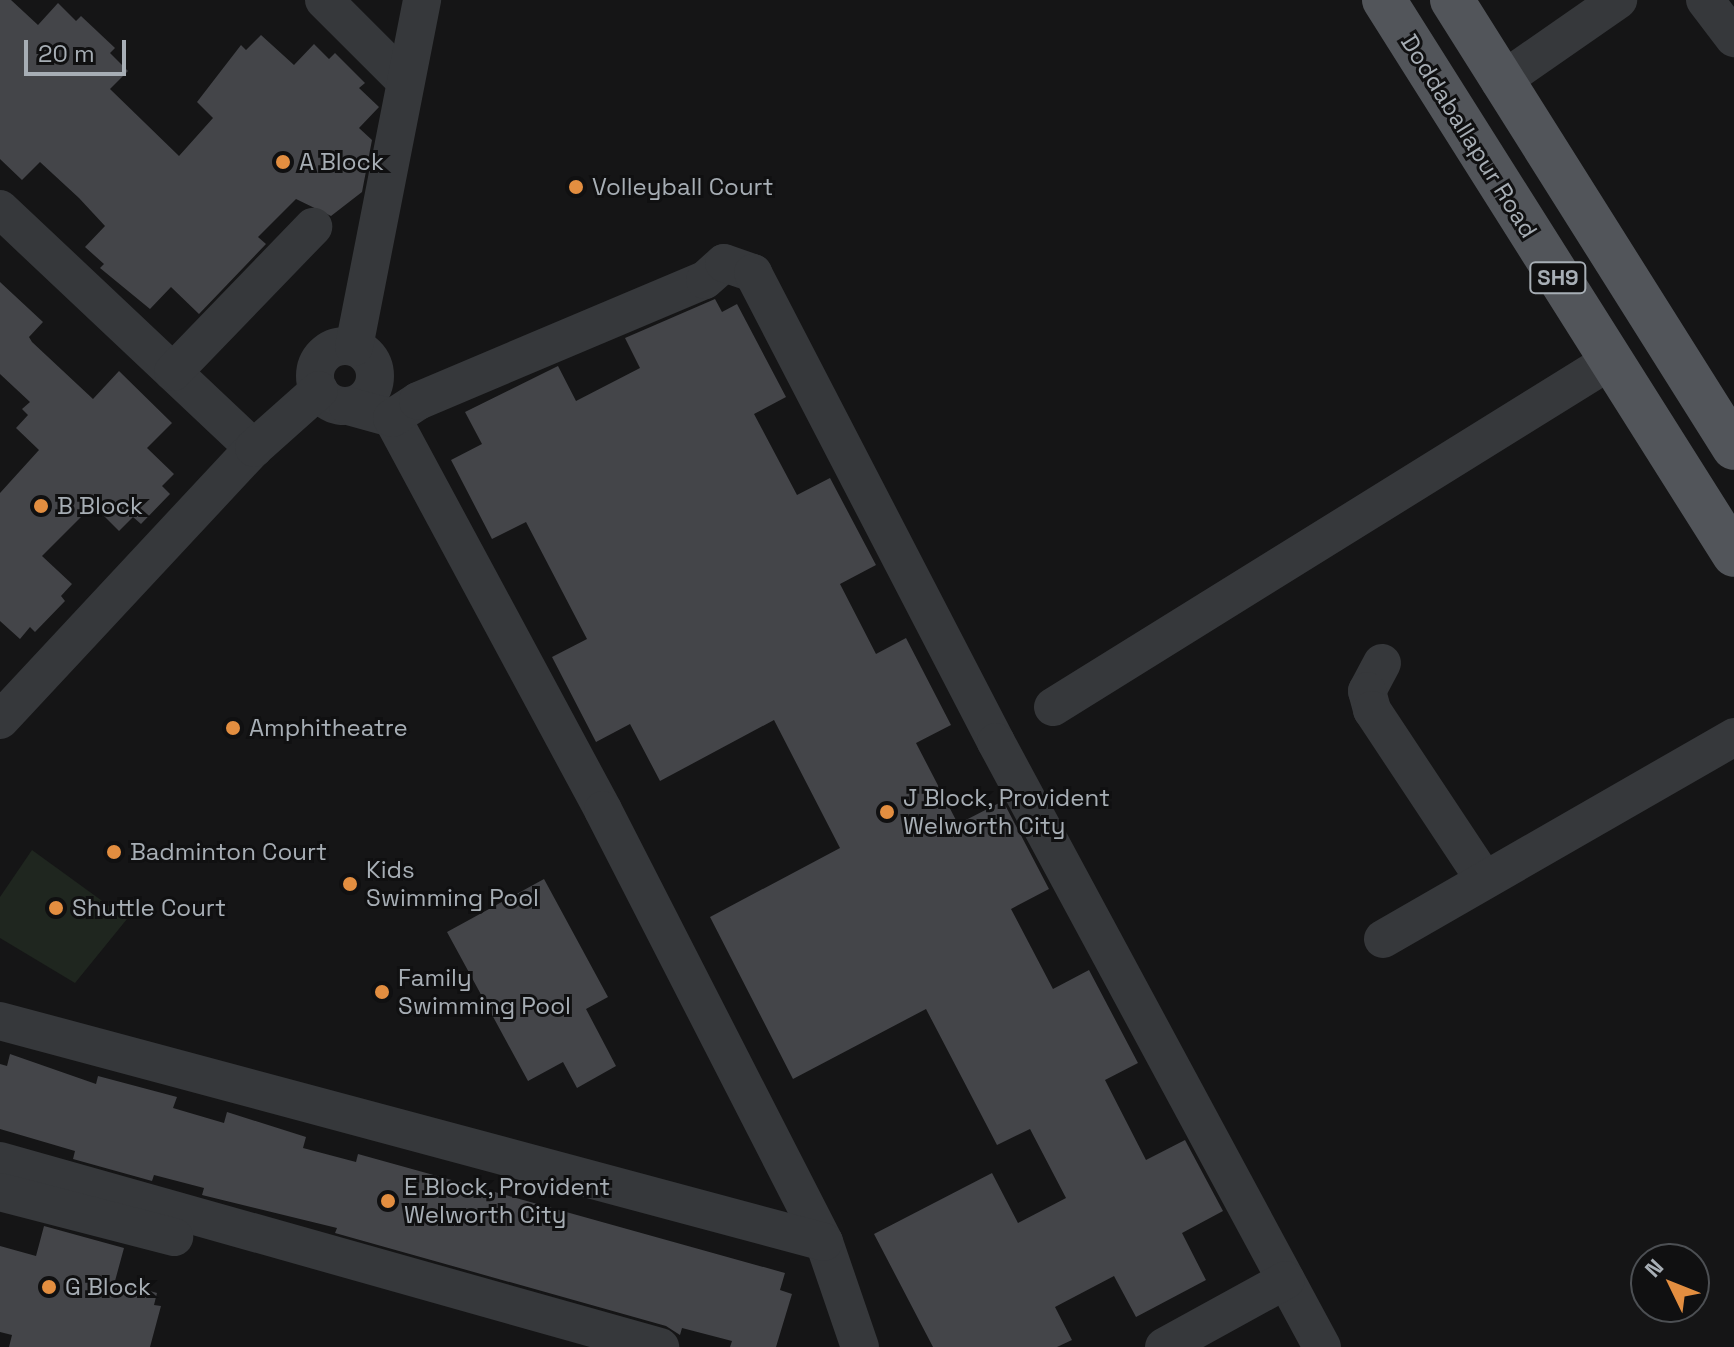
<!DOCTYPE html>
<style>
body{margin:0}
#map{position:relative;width:1734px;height:1347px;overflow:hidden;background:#151516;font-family:"Space Grotesk",sans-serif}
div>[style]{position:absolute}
.green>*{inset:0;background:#1f261f}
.building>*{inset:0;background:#444549}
.minor>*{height:38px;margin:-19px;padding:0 19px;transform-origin:19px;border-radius:19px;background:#36383b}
.minor>.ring{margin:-19px;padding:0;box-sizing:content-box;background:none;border:38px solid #36383b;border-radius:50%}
.primary>*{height:44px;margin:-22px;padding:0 22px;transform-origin:22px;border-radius:22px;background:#52555a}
.dots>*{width:22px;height:22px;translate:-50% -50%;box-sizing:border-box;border:4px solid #101011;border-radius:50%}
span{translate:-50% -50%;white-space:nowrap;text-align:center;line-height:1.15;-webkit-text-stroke:6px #101011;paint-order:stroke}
.shield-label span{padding:2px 6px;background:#101011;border:2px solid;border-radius:6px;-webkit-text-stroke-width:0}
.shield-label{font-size:22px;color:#a7aeb5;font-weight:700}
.street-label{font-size:24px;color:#a7aeb5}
.poi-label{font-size:24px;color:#a7aeb5}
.left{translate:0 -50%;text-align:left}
.north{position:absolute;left:1630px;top:1243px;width:80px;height:80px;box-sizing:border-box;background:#101011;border:2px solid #4c4f53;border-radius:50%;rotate:313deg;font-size:22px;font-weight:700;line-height:32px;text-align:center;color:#a7aeb5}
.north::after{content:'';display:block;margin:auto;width:28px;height:36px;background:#e38e40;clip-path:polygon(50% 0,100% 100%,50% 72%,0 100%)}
.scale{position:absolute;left:24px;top:40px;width:102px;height:36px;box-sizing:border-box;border:4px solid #a7aeb5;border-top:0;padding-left:10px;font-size:24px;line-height:28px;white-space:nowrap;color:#a7aeb5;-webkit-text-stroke:6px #101011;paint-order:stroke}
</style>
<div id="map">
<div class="green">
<div style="clip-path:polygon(32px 850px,127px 919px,75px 983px,0 938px,0 897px)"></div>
</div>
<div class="building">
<div style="clip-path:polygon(0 0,11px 0,38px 25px,58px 3px,76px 21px,81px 16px,115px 48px,110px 53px,128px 71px,110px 89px,179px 156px,213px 118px,197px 102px,241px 45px,246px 50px,261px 35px,294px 65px,314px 44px,329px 59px,335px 53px,365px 83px,359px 88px,379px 107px,359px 128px,372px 140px,362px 192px,331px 216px,296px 199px,258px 237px,266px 244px,199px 314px,171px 287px,150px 309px,100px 268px,104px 264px,85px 247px,105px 226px,79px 198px,40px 162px,22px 180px,0 159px)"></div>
<div style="clip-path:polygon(0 282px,43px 322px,29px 337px,32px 342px,93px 399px,119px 371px,172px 423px,147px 448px,174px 474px,162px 486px,170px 494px,141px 524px,133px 517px,119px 531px,93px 505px,42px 556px,72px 584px,61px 596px,65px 601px,35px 632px,30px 627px,20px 639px,0 621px,0 493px,39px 450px,16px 428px,28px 415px,22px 409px,30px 402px,0 374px)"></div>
<div style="clip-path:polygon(715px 299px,722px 312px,737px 304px,786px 397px,754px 414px,797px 495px,830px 478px,876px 565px,840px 584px,876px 654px,906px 638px,951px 725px,916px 743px,958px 824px,1003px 801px,1049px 889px,1011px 909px,1053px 989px,1089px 970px,1138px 1063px,1105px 1080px,1146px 1160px,1185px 1140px,1223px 1211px,1182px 1233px,1206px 1280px,1136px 1317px,1114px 1276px,1055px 1307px,1072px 1340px,1057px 1347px,933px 1347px,874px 1234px,992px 1173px,1018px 1223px,1066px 1198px,1030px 1129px,997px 1145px,926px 1009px,793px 1079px,710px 917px,840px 848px,774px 720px,660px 781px,630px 724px,596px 742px,552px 657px,587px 639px,526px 522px,492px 539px,451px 460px,482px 444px,465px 412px,558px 366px,576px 401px,640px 368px,625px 338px)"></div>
<div style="clip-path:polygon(544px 879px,608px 997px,586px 1009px,616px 1066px,577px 1088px,563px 1062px,528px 1081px,447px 932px)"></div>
<div style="clip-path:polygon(10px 1054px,96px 1084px,98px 1076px,177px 1097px,173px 1108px,224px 1123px,227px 1112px,306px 1137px,303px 1148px,356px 1162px,358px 1154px,785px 1273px,780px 1290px,792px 1294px,776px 1347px,730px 1347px,732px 1341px,682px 1328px,680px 1335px,666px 1326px,335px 1233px,337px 1228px,202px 1195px,204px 1188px,154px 1175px,152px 1181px,73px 1159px,75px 1151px,0 1129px,0 1064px,7px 1066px)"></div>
<div style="clip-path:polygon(44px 1226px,124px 1248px,115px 1281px,157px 1293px,154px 1305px,161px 1306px,150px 1347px,9px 1347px,12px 1335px,0 1332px,0 1246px,36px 1256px)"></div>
</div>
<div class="minor">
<div style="left:324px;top:0;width:113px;rotate:45deg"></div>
<div style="left:1705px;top:0;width:48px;rotate:52.7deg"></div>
<div style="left:1500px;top:82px;width:144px;rotate:-34.8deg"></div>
<div style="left:0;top:209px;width:349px;rotate:43.3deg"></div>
<div class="ring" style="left:315px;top:346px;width:22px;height:22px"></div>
<div style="left:354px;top:347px;width:354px;rotate:-78.9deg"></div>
<div style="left:173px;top:372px;width:202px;rotate:-46deg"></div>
<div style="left:348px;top:406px;width:46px;rotate:15.3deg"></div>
<div style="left:392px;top:418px;width:445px;rotate:61.7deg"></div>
<div style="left:603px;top:810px;width:485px;rotate:62.9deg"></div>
<div style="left:824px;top:1242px;width:111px;rotate:71.1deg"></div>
<div style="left:392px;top:418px;width:31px;rotate:-33deg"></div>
<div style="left:418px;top:401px;width:311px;rotate:-22.9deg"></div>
<div style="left:705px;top:280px;width:25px;rotate:-42deg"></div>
<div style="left:724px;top:263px;width:31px;rotate:19deg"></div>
<div style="left:753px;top:273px;width:528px;rotate:62.61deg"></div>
<div style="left:996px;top:742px;width:687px;rotate:61.68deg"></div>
<div style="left:1382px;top:663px;width:32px;rotate:118deg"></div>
<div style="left:1367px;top:691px;width:20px;rotate:75deg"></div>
<div style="left:1372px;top:710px;width:201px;rotate:56.5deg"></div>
<div style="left:1053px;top:707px;width:656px;rotate:-31.85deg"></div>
<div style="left:0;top:720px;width:372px;rotate:-47deg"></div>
<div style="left:254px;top:448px;width:87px;rotate:-41.7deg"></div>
<div style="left:1383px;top:939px;width:405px;rotate:-29.9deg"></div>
<div style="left:0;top:1021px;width:853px;rotate:15.01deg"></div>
<div style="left:0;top:1161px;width:686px;rotate:15.74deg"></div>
<div style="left:0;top:1192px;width:180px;rotate:14.5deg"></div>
<div style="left:1164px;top:1347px;width:139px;rotate:-28.8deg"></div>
</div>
<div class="primary">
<div style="left:1384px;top:0;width:656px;rotate:57.76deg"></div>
<div style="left:1452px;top:0;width:529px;rotate:57.81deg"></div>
</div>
<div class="dots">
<div style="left:283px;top:162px;background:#e38e40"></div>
<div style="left:576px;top:187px;background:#e38e40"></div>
<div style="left:41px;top:506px;background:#e38e40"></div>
<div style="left:233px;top:728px;background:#e38e40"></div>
<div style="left:887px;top:812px;background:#e38e40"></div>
<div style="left:114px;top:852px;background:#e38e40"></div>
<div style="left:350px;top:884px;background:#e38e40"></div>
<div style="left:56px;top:908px;background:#e38e40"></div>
<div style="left:382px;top:992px;background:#e38e40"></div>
<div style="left:388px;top:1201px;background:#e38e40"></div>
<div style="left:49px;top:1287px;background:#e38e40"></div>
</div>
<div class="shield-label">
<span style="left:1558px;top:278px">SH9</span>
</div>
<div class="street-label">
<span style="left:1469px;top:136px;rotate:58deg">Doddaballapur Road</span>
</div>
<div class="poi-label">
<span class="left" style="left:299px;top:162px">A Block</span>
<span class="left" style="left:592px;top:187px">Volleyball Court</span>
<span class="left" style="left:57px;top:506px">B Block</span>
<span class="left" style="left:249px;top:728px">Amphitheatre</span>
<span class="left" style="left:903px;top:812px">J Block, Provident<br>Welworth City</span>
<span class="left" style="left:130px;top:852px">Badminton Court</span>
<span class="left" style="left:366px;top:884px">Kids<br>Swimming Pool</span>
<span class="left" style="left:72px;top:908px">Shuttle Court</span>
<span class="left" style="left:398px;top:992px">Family<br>Swimming Pool</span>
<span class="left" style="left:404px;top:1201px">E Block, Provident<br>Welworth City</span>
<span class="left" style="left:65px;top:1287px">G Block</span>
</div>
<div class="north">N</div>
<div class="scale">20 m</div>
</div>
